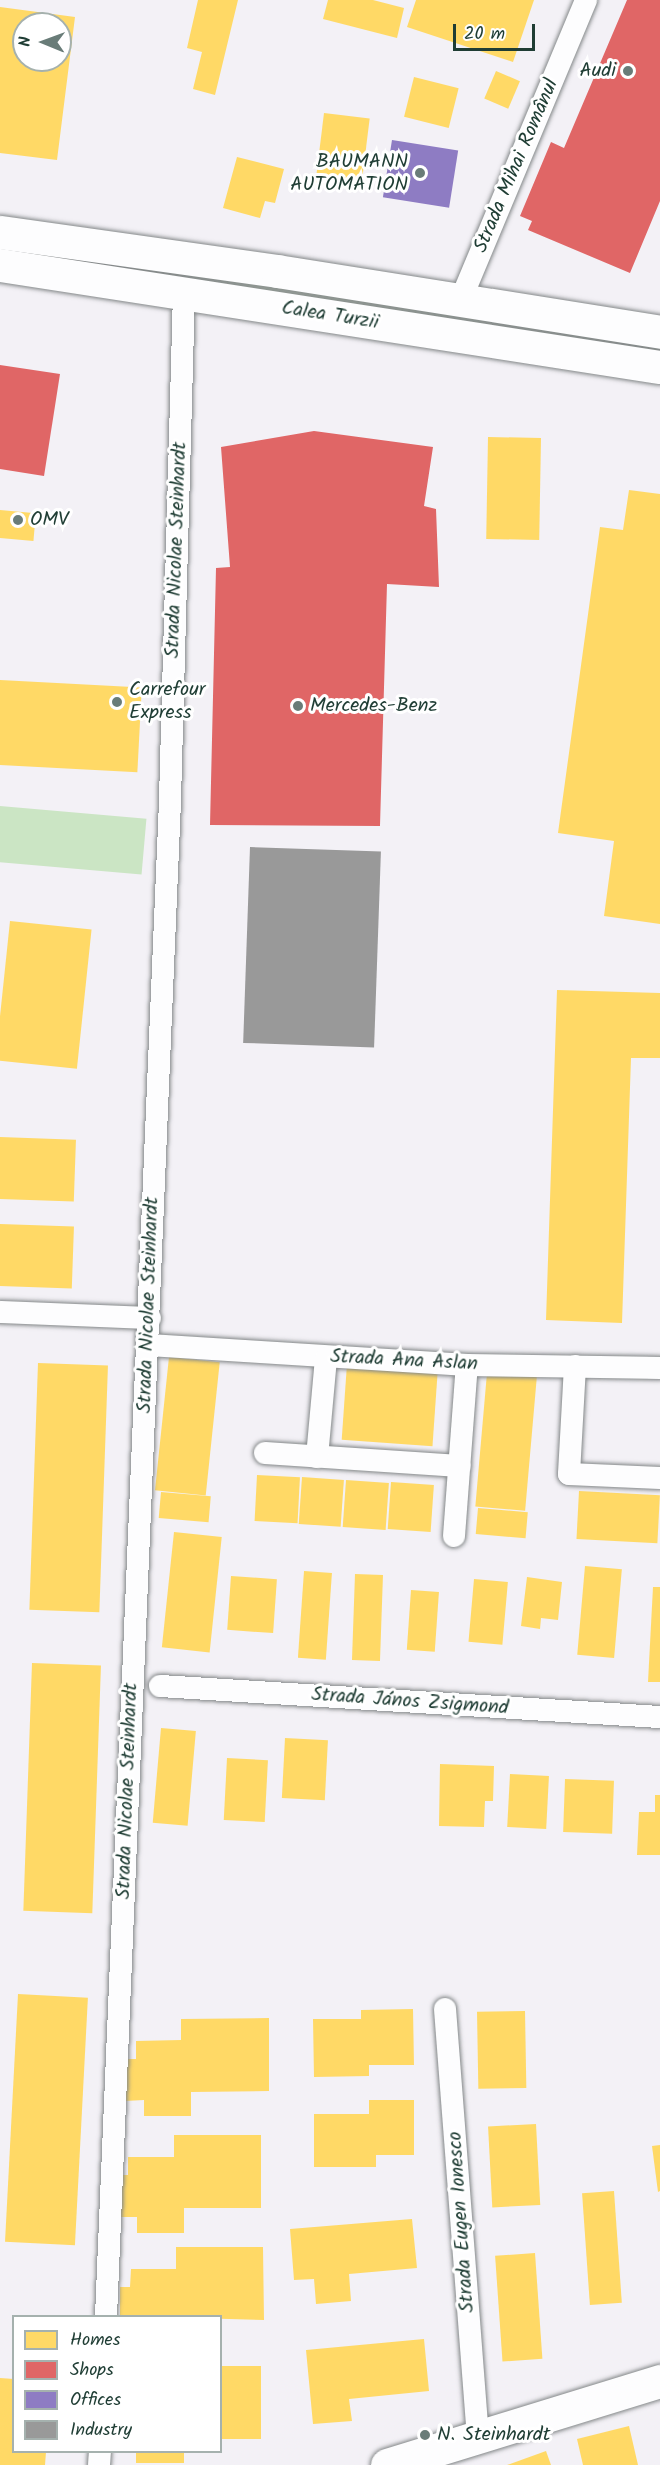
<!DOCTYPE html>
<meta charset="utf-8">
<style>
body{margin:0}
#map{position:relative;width:660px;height:2465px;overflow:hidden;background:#f3f1f6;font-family:Kalam,sans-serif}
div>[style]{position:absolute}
.green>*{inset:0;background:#cbe5c4;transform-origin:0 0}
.homes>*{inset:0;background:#ffd966;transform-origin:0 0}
.shops>*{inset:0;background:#e06666}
.offices>*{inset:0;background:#8e7cc3;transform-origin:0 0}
.industry>*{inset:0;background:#999;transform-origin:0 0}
.roads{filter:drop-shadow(0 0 2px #848889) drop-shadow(0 0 2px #848889)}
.street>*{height:22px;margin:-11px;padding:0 11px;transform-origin:11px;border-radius:11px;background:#fdfdfe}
.secondary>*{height:33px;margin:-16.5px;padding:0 16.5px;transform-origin:16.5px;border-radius:16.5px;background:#fdfdfe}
.primary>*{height:33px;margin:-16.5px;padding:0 16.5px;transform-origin:16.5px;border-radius:16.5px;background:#fdfdfe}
.dots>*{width:16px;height:16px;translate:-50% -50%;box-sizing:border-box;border:3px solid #fff;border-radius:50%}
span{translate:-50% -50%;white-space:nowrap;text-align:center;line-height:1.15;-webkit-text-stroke:6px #fff;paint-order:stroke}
.poi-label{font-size:20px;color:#1f3d34}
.right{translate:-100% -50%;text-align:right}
.left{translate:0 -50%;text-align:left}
.street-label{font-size:20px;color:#1f3d34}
.legend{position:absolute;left:12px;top:2315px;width:210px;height:138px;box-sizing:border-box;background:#fff;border:2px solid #a5b1ae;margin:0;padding:8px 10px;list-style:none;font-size:18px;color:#1f3d34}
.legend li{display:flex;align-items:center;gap:12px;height:30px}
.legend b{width:30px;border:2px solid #a5b1ae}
.north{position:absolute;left:12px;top:12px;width:60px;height:60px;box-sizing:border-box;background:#fff;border:2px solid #a5b1ae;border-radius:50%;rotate:271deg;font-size:16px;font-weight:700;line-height:24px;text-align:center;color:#1f3d34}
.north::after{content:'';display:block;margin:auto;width:21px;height:27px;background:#697c78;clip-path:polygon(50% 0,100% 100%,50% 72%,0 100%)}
.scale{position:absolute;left:453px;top:24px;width:82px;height:27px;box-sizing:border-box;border:3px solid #1f3d34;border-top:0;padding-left:8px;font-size:18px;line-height:21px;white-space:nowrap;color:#1f3d34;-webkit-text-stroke:4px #fff;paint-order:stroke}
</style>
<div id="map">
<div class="green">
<div style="clip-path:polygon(0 245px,660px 345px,660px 353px,0 251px)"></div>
<div style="left:0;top:806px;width:147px;height:56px;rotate:5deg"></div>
</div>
<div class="homes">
<div style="clip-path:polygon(198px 0,238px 0,215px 95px,193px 89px,202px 52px,187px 48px)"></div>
<div style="clip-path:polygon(328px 0,373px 0,404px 8px,397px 38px,323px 19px)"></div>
<div style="clip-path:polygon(416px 0,534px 0,513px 62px,407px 27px)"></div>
<div style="clip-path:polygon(evenodd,0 7px,75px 17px,57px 160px,0 153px,0 7px,24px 24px,60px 24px,60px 60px,24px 60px,24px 24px)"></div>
<div style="left:496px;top:71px;width:26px;height:30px;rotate:23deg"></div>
<div style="left:414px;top:77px;width:46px;height:41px;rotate:14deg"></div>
<div style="left:324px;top:113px;width:46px;height:71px;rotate:7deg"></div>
<div style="clip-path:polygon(237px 157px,284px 169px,275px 203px,265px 201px,260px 218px,223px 208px)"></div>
<div style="left:488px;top:437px;width:53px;height:102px;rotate:1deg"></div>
<div style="clip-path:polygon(629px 490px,660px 494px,660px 924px,604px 916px,614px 841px,558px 833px,600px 527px,623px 530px)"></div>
<div style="left:0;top:510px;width:36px;height:28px;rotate:5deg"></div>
<div style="left:0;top:680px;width:142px;height:85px;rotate:3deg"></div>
<div style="left:10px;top:921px;width:82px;height:140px;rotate:6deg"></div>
<div style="clip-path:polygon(557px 990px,660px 993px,660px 1058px,631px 1058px,622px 1323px,546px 1320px)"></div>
<div style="left:0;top:1137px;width:76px;height:62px;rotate:2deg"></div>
<div style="left:0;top:1224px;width:74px;height:62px;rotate:2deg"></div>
<div style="left:169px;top:1357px;width:51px;height:134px;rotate:6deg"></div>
<div style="left:38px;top:1363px;width:70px;height:247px;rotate:2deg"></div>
<div style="left:347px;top:1364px;width:91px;height:76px;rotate:4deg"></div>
<div style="left:487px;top:1373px;width:50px;height:134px;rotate:5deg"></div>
<div style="left:257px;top:1475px;width:43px;height:46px;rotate:3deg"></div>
<div style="left:302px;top:1477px;width:42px;height:47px;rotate:4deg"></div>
<div style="left:346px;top:1480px;width:43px;height:47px;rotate:4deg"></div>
<div style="left:391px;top:1482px;width:43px;height:47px;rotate:4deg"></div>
<div style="left:579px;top:1491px;width:81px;height:48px;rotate:3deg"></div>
<div style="left:161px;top:1492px;width:50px;height:26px;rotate:5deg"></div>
<div style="left:478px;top:1508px;width:50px;height:26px;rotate:5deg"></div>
<div style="left:174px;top:1532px;width:48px;height:116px;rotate:6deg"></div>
<div style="left:585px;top:1566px;width:37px;height:89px;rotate:5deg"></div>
<div style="left:304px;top:1571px;width:28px;height:87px;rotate:4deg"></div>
<div style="left:355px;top:1574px;width:28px;height:86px;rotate:2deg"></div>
<div style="left:231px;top:1576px;width:46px;height:54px;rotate:4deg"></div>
<div style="clip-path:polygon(527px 1577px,562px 1582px,558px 1620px,541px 1618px,540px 1629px,521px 1626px)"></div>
<div style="left:474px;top:1579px;width:34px;height:63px;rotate:5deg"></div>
<div style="clip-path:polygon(653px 1587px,660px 1587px,660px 1682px,648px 1682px)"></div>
<div style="left:411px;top:1590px;width:28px;height:60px;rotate:4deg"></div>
<div style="left:32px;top:1663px;width:69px;height:248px;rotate:2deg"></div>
<div style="left:161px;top:1728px;width:35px;height:95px;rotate:5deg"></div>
<div style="left:285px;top:1738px;width:43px;height:60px;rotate:3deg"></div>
<div style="left:227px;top:1758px;width:41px;height:62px;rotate:3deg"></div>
<div style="clip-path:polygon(440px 1764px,494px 1766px,493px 1801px,485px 1801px,484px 1827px,439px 1826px)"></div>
<div style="left:510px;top:1774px;width:39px;height:53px;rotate:3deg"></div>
<div style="left:565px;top:1779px;width:49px;height:53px;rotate:2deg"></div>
<div style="clip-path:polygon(655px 1795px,660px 1795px,660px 1855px,637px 1855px,639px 1812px,655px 1812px)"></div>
<div style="left:18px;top:1994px;width:70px;height:248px;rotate:3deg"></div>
<div style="clip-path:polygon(413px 2009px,414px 2065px,369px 2065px,369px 2076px,314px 2077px,313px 2019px,361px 2019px,361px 2010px)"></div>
<div style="left:525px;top:2011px;width:77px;height:48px;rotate:89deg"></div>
<div style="clip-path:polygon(269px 2018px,269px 2091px,191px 2092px,191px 2116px,144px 2116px,144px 2100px,125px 2101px,125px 2059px,136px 2059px,136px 2041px,181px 2040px,181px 2019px)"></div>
<div style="clip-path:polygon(369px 2100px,414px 2100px,414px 2155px,376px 2155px,376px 2167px,314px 2167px,314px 2114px,369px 2114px)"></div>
<div style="left:536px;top:2124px;width:81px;height:48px;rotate:87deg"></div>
<div style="clip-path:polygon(174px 2135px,261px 2135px,261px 2208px,184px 2208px,184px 2233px,137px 2233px,137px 2217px,118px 2217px,118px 2175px,128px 2175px,128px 2157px,174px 2157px)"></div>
<div style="clip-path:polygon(660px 2145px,660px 2191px,658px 2192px,652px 2146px)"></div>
<div style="left:614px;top:2191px;width:112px;height:32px;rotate:86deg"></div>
<div style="clip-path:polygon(412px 2219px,417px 2268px,349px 2274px,351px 2301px,316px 2304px,314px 2279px,294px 2280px,290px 2229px)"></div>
<div style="clip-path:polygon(176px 2247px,263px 2247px,264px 2320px,120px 2316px,120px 2287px,130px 2287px,131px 2269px,176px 2269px)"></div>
<div style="left:535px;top:2253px;width:106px;height:40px;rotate:86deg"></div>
<div style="clip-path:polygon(424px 2339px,429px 2391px,349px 2399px,352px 2421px,313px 2424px,306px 2350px)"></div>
<div style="left:220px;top:2366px;width:41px;height:73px"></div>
<div style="clip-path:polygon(0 2378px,14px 2379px,14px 2452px,46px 2452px,45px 2465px,0 2465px)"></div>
<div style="clip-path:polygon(629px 2426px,638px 2465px,583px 2465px,577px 2439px)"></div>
<div style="clip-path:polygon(546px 2451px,551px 2465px,507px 2465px)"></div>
<div style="left:136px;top:2452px;width:48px;height:11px"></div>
</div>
<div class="shops">
<div style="clip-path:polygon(627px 0,660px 0,660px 201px,630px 273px,528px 230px,532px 221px,520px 216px,551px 142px,564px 148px)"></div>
<div style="clip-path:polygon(0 365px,60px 374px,44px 476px,0 469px)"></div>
<div style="clip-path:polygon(314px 431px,433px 447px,424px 506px,436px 509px,439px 587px,387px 584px,380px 826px,210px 825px,216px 568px,230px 567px,221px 447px)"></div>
</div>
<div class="offices">
<div style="left:392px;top:140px;width:67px;height:58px;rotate:9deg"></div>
</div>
<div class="industry">
<div style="left:250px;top:847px;width:131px;height:196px;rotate:2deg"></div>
</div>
<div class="roads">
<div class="street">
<div style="left:461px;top:299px;width:324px;rotate:-67.3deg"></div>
<div style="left:0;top:1312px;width:150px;rotate:2.3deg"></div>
<div style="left:149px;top:1345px;width:319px;rotate:3.6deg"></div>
<div style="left:467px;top:1365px;width:193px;rotate:0.9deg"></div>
<div style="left:575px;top:1366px;width:108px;rotate:93.2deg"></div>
<div style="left:569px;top:1474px;width:91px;rotate:2.5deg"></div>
<div style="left:265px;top:1453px;width:195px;rotate:3.8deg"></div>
<div style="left:317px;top:1457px;width:99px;rotate:-84.8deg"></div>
<div style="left:454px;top:1536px;width:171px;rotate:-85.7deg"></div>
<div style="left:160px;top:1686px;width:501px;rotate:3.55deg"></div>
<div style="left:445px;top:2009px;width:427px;rotate:85.6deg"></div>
<div style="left:106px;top:2316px;width:1517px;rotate:-87.58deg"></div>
<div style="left:170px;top:800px;width:506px;rotate:-88.42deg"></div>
<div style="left:99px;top:2465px;width:13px;rotate:-86deg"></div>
</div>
<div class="secondary">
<div style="left:387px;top:2465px;width:286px;rotate:-17.1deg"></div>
</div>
<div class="primary">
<div style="left:0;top:232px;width:280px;rotate:8deg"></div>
<div style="left:277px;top:271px;width:388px;rotate:9deg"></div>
<div style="left:0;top:265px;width:668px;rotate:8.79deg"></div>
</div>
</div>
<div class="dots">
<div style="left:628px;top:71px;background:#697c78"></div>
<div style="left:420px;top:173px;background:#697c78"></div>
<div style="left:18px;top:520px;background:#697c78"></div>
<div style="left:117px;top:702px;background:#697c78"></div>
<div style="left:298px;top:706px;background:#697c78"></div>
<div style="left:425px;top:2435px;background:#697c78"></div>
</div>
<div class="poi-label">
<span class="right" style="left:616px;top:71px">Audi</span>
<span class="right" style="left:408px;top:174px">BAUMANN<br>AUTOMATION</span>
<span class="left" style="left:30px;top:520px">OMV</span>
<span class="left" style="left:129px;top:702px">Carrefour<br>Express</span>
<span class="left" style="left:310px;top:706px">Mercedes-Benz</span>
<span class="left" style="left:437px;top:2435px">N. Steinhardt</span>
</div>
<div class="street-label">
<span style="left:517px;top:166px;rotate:-67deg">Strada Mihai Românul</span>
<span style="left:330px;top:316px;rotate:9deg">Calea Turzii</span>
<span style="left:177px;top:550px;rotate:-88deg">Strada Nicolae Steinhardt</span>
<span style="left:149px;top:1305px;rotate:-88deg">Strada Nicolae Steinhardt</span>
<span style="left:404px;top:1361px;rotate:3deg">Strada Ana Aslan</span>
<span style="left:410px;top:1702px;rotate:4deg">Strada János Zsigmond</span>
<span style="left:128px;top:1791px;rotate:-88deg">Strada Nicolae Steinhardt</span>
<span style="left:462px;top:2222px;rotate:-94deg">Strada Eugen Ionesco</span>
</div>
<ul class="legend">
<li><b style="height:16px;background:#ffd966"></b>Homes</li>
<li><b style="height:16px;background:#e06666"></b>Shops</li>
<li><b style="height:16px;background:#8e7cc3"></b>Offices</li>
<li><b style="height:16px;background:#999"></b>Industry</li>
</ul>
<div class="north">N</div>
<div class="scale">20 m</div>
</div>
